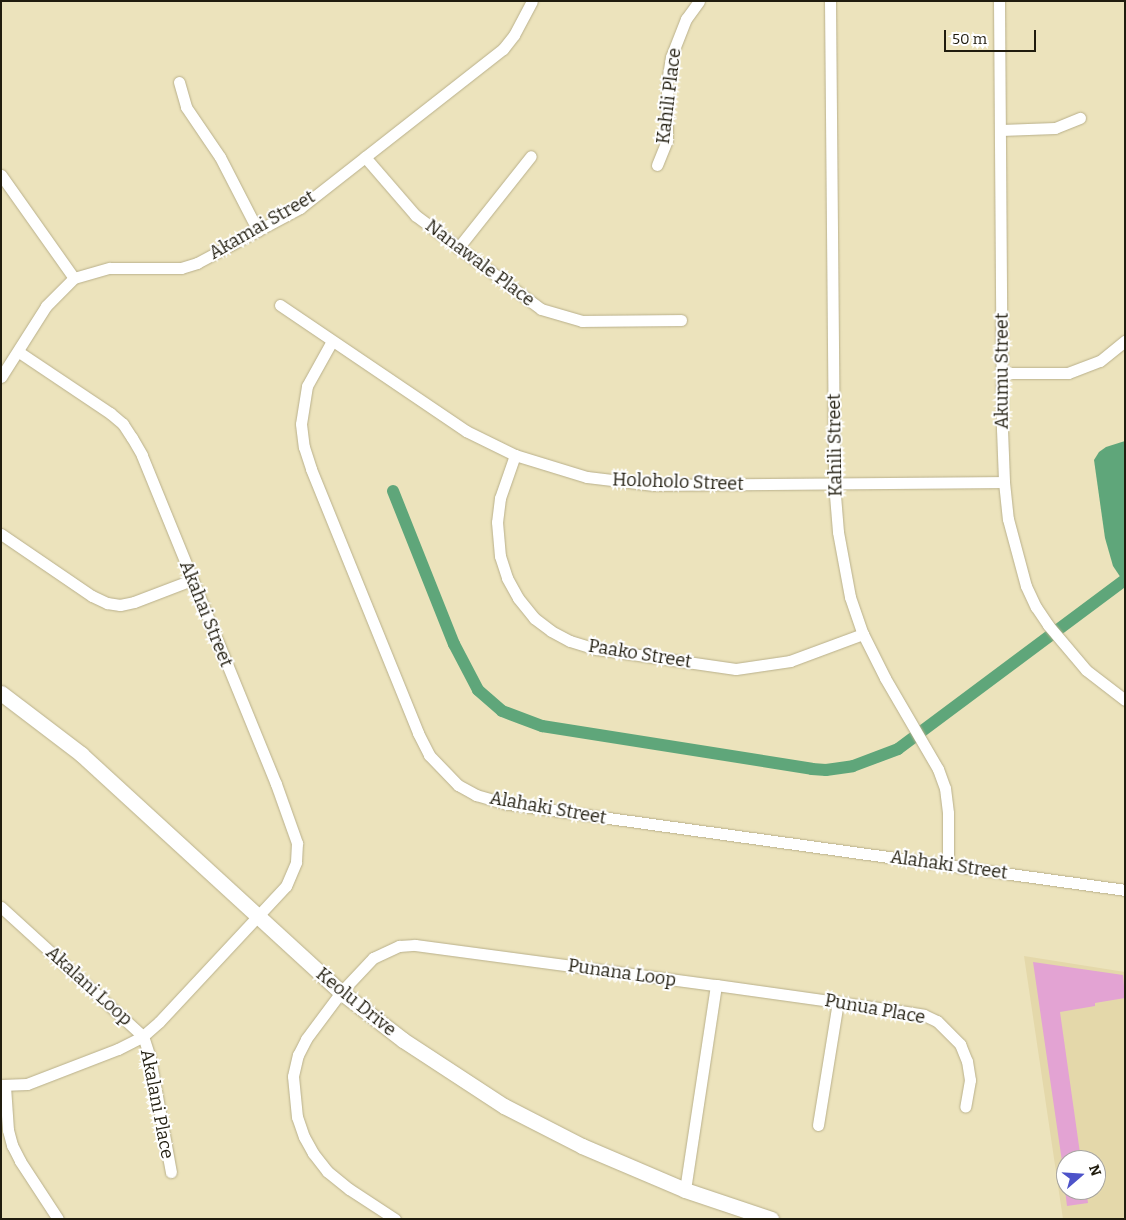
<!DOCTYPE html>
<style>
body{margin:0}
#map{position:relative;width:1126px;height:1220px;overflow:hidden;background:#ece3bc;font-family:Bitter,serif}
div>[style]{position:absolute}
.built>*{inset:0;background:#e4d8aa}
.water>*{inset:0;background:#5fa67a}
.canal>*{height:12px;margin:-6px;padding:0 6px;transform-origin:6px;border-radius:6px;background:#5fa67a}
.building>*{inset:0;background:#e3a3d3}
.roads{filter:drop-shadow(0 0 1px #b9b08b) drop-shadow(0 0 1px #b9b08b)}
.street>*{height:11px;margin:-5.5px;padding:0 5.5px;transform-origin:5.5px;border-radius:5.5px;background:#fff}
.secondary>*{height:15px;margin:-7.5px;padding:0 7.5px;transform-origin:7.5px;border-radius:7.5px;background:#fff}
span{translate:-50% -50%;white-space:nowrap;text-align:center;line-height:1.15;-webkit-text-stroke:4px #fff;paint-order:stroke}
.street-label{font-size:18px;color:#201c0e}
.frame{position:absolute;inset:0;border:2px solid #201c0e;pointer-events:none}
.north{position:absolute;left:1056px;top:1150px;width:50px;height:50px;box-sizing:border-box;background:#fff;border:1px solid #a6a49f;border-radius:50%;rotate:71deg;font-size:14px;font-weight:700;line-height:20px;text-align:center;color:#201c0e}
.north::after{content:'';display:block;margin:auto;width:18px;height:22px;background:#4d53c9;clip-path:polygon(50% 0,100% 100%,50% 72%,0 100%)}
.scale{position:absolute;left:944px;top:30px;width:92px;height:22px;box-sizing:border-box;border:2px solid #201c0e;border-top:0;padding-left:6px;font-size:15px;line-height:18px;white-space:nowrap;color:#201c0e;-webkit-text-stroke:4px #fff;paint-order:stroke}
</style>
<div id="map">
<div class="built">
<div style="clip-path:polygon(evenodd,1024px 956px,1125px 972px,1125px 1219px,1063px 1219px,1024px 956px,1066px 1160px,1096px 1160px,1096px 1190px,1066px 1190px,1066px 1160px)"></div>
</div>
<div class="water">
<div style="clip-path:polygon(1125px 441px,1125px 584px,1113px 566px,1105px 538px,1094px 460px,1099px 452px,1106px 447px)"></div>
</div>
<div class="canal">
<div style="left:393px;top:491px;width:165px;rotate:68.3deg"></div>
<div style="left:454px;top:644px;width:52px;rotate:62.4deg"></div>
<div style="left:478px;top:690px;width:32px;rotate:41deg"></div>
<div style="left:502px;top:711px;width:43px;rotate:20.6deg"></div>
<div style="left:542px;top:726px;width:273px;rotate:9deg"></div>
<div style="left:812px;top:769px;width:14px;rotate:4deg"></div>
<div style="left:826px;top:770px;width:27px;rotate:-8deg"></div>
<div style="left:853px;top:766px;width:48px;rotate:-20.7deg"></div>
<div style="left:898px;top:749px;width:283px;rotate:-36.7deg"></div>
</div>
<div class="building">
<div style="clip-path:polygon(1033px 962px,1123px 975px,1125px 998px,1095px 1003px,1095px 1006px,1060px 1012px,1081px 1160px,1066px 1160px,1066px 1189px)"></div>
<div style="clip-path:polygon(1065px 1190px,1086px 1190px,1088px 1203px,1067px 1206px)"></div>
</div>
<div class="roads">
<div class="street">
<div style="left:830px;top:1px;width:482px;rotate:89.5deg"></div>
<div style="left:834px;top:483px;width:49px;rotate:85.3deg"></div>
<div style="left:838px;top:532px;width:66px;rotate:79.5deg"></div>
<div style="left:850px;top:597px;width:39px;rotate:71deg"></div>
<div style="left:863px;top:634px;width:49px;rotate:63.4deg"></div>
<div style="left:885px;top:678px;width:105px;rotate:59.8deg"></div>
<div style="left:938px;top:769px;width:20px;rotate:70deg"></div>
<div style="left:945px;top:788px;width:25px;rotate:83deg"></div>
<div style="left:948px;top:813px;width:52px;rotate:90deg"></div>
<div style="left:999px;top:1px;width:428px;rotate:89.6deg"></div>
<div style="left:1002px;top:429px;width:53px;rotate:87.8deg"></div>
<div style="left:1004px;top:482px;width:37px;rotate:84deg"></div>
<div style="left:1008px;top:519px;width:69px;rotate:75deg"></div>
<div style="left:1026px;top:586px;width:23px;rotate:65deg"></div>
<div style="left:1036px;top:607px;width:22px;rotate:56deg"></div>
<div style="left:1048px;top:625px;width:59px;rotate:49.8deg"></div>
<div style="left:1086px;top:670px;width:49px;rotate:37.6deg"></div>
<div style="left:179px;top:82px;width:26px;rotate:74deg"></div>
<div style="left:186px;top:107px;width:60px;rotate:55.8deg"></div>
<div style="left:220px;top:157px;width:83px;rotate:62.8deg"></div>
<div style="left:1001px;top:130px;width:54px;rotate:-2.1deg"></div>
<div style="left:1055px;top:128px;width:27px;rotate:-22deg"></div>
<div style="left:365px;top:157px;width:77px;rotate:49.2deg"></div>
<div style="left:415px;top:215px;width:157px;rotate:36.7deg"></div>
<div style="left:541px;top:309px;width:43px;rotate:16.3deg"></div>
<div style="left:582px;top:321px;width:99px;rotate:-0.6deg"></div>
<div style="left:657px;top:165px;width:27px;rotate:-68deg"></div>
<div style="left:667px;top:140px;width:58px;rotate:-90deg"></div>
<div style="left:667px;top:82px;width:25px;rotate:-81deg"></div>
<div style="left:671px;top:57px;width:41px;rotate:-68.5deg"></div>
<div style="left:686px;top:19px;width:22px;rotate:-54deg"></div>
<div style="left:1px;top:175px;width:126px;rotate:54.7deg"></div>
<div style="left:458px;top:248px;width:117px;rotate:-51.6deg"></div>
<div style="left:280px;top:305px;width:225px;rotate:34.1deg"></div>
<div style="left:466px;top:431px;width:55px;rotate:26.1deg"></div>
<div style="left:515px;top:455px;width:75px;rotate:17deg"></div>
<div style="left:587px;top:477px;width:67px;rotate:6.8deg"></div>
<div style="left:654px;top:485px;width:350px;rotate:-0.5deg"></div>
<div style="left:332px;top:341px;width:51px;rotate:119.1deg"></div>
<div style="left:307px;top:386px;width:38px;rotate:99deg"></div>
<div style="left:301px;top:424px;width:23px;rotate:83deg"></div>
<div style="left:304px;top:447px;width:23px;rotate:72deg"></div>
<div style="left:311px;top:469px;width:285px;rotate:67.9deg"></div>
<div style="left:418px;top:733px;width:25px;rotate:63deg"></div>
<div style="left:429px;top:755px;width:42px;rotate:46deg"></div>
<div style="left:458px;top:785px;width:21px;rotate:29deg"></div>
<div style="left:476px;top:795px;width:33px;rotate:16deg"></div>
<div style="left:508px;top:804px;width:623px;rotate:7.93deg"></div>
<div style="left:1003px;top:373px;width:65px"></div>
<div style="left:1068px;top:373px;width:34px;rotate:-21deg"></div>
<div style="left:1100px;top:361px;width:32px;rotate:-39deg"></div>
<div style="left:1px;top:377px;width:84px;rotate:-57.6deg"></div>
<div style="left:46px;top:306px;width:40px;rotate:-45deg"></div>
<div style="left:74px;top:278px;width:37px;rotate:-16deg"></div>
<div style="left:110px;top:268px;width:71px"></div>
<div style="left:181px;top:268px;width:17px;rotate:-17deg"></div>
<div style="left:197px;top:263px;width:117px;rotate:-28.1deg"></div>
<div style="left:300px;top:208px;width:258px;rotate:-38.1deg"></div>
<div style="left:503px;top:49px;width:18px;rotate:-52deg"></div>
<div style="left:514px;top:35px;width:38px;rotate:-62deg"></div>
<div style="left:515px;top:455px;width:46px;rotate:109.2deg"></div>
<div style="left:500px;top:498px;width:24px;rotate:97deg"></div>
<div style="left:497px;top:522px;width:34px;rotate:85deg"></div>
<div style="left:500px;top:556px;width:23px;rotate:72deg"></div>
<div style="left:507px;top:578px;width:23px;rotate:61deg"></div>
<div style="left:518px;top:598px;width:26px;rotate:51deg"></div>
<div style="left:534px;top:618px;width:21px;rotate:37deg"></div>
<div style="left:551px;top:631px;width:21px;rotate:28deg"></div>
<div style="left:570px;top:641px;width:28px;rotate:17deg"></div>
<div style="left:597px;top:649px;width:140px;rotate:8.2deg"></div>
<div style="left:736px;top:669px;width:55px;rotate:-8.4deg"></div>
<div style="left:790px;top:661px;width:78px;rotate:-20.3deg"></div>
<div style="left:1px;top:534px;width:110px;rotate:34.3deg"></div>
<div style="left:92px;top:596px;width:17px;rotate:25deg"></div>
<div style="left:107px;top:603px;width:13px;rotate:9deg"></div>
<div style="left:120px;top:605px;width:14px;rotate:-12deg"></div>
<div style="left:134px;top:602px;width:62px;rotate:-20.8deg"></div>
<div style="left:1px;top:907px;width:192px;rotate:42.3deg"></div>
<div style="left:143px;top:1036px;width:21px;rotate:-41deg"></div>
<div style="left:159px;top:1022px;width:186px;rotate:-47deg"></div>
<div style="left:286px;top:886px;width:26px;rotate:-67deg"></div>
<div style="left:296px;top:862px;width:19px;rotate:-87deg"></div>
<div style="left:297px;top:843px;width:63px;rotate:-109.6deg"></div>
<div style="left:276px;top:784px;width:355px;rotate:-112.2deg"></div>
<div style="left:142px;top:455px;width:20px;rotate:-120deg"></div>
<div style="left:132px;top:438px;width:17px;rotate:-123deg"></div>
<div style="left:123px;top:424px;width:17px;rotate:-140deg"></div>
<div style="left:110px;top:413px;width:110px;rotate:-146.2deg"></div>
<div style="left:716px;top:985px;width:186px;rotate:8deg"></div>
<div style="left:900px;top:1011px;width:24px;rotate:9deg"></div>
<div style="left:924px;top:1015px;width:14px;rotate:25deg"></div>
<div style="left:937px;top:1021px;width:33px;rotate:45deg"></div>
<div style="left:960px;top:1044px;width:18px;rotate:68deg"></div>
<div style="left:967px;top:1061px;width:19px;rotate:81deg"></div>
<div style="left:970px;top:1080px;width:27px;rotate:100deg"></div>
<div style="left:1px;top:1085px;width:26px;rotate:-2deg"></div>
<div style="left:27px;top:1084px;width:97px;rotate:-21deg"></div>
<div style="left:118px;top:1049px;width:28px;rotate:-27deg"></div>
<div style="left:143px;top:1036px;width:23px;rotate:72deg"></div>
<div style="left:150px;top:1058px;width:116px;rotate:79.6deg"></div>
<div style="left:5px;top:1086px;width:44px;rotate:86.1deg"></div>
<div style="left:8px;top:1130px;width:16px;rotate:75deg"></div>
<div style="left:12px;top:1145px;width:18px;rotate:63deg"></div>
<div style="left:20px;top:1161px;width:69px;rotate:56.8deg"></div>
<div style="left:818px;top:1125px;width:125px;rotate:-80.8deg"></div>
<div style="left:395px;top:1219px;width:55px;rotate:-146.9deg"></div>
<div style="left:349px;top:1189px;width:28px;rotate:-141deg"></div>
<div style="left:327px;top:1171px;width:23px;rotate:-128deg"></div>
<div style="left:313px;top:1153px;width:18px;rotate:-119deg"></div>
<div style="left:304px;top:1137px;width:21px;rotate:-109deg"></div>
<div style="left:297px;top:1117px;width:41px;rotate:-95.6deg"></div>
<div style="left:293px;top:1076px;width:22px;rotate:-77deg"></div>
<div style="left:298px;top:1055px;width:18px;rotate:-63deg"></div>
<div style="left:306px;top:1039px;width:59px;rotate:-53.3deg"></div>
<div style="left:341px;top:992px;width:47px;rotate:-46.7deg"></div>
<div style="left:373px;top:958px;width:29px;rotate:-25deg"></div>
<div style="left:399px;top:946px;width:16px;rotate:-4deg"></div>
<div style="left:415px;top:945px;width:304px;rotate:7.6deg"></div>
<div style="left:716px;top:985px;width:207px;rotate:98.6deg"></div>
</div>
<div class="secondary">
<div style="left:1px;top:693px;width:101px;rotate:37.3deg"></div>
<div style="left:81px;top:754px;width:352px;rotate:42.5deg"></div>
<div style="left:341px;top:992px;width:78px;rotate:37.7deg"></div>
<div style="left:403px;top:1040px;width:121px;rotate:33.2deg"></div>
<div style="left:504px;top:1106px;width:88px;rotate:27.1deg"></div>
<div style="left:582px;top:1146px;width:112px;rotate:23.1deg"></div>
<div style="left:685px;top:1190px;width:91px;rotate:18.6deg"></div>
</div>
</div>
<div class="street-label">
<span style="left:669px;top:96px;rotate:-83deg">Kahili Place</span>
<span style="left:262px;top:225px;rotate:-30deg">Akamai Street</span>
<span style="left:480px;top:263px;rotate:37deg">Nanawale Place</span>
<span style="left:1002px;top:371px;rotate:-90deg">Akumu Street</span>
<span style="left:835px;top:445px;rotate:-91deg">Kahili Street</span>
<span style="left:678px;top:482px;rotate:2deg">Holoholo Street</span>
<span style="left:206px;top:614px;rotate:68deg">Akahai Street</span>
<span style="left:640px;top:654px;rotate:9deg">Paako Street</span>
<span style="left:548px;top:808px;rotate:10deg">Alahaki Street</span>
<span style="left:949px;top:865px;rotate:8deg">Alahaki Street</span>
<span style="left:622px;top:973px;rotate:8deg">Punana Loop</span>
<span style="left:89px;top:986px;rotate:42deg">Akalani Loop</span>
<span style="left:356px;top:1002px;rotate:39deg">Keolu Drive</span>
<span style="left:875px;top:1009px;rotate:10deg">Punua Place</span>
<span style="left:157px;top:1104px;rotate:79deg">Akalani Place</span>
</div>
<div class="frame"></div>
<div class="north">N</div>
<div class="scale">50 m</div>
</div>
